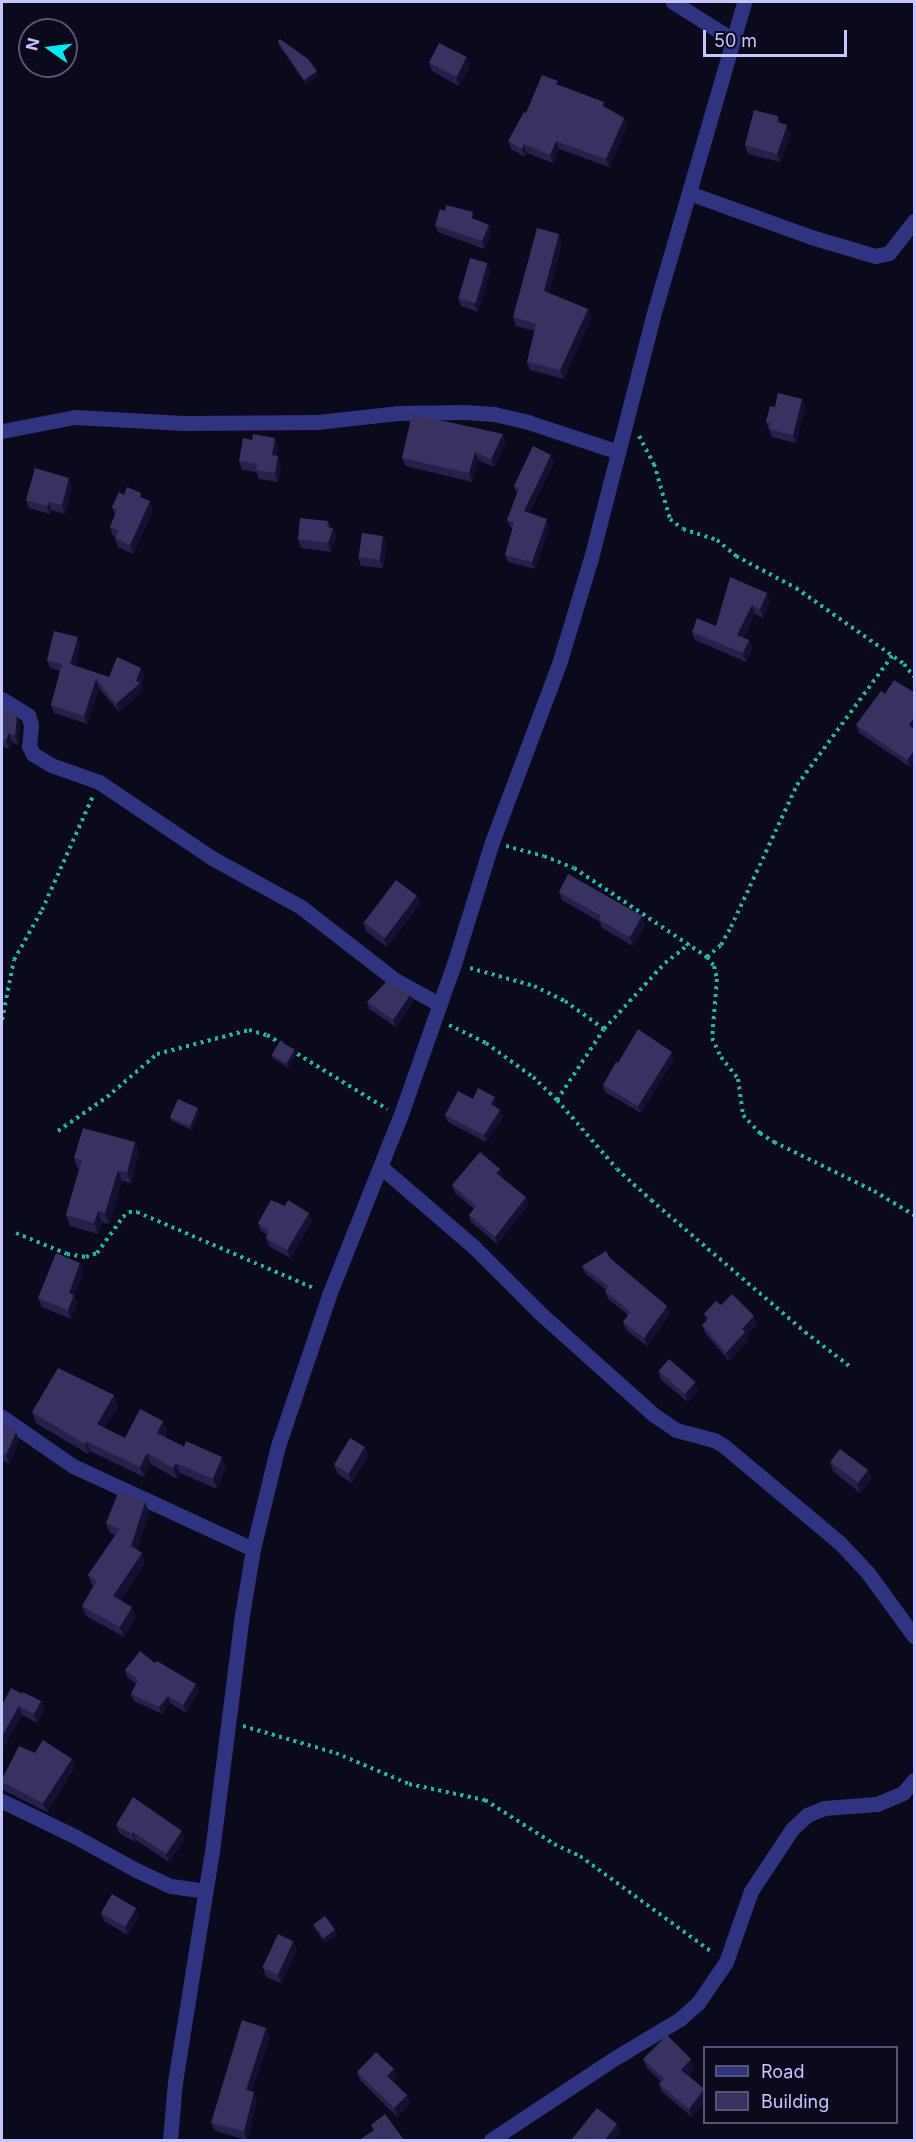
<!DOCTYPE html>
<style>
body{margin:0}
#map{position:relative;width:916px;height:2142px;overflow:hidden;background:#0b091c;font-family:Inter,sans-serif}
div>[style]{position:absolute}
.path>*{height:4px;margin-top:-2px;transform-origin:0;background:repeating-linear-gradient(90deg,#22b6a2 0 3px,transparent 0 7.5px)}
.minor>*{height:15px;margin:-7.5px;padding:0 7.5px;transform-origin:7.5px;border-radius:7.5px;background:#303380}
.wall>*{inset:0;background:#25204c}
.shaded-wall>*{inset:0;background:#131031}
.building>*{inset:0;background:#373260;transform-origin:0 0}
span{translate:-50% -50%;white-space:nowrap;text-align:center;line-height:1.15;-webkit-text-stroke:6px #0b091c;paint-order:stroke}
.frame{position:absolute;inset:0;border:3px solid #c7c5ff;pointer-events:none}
.legend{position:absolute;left:703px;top:2046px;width:195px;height:78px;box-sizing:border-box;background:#0b091c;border:2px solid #565477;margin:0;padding:8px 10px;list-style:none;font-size:18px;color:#c7c5ff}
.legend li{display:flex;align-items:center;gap:12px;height:30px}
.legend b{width:30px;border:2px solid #565477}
.north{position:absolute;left:18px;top:18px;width:60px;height:60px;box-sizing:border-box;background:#0b091c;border:2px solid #565477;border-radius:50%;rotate:284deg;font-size:16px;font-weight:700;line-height:24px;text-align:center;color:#c7c5ff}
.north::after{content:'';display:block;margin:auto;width:21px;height:27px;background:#00eaf0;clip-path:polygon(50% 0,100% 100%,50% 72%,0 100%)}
.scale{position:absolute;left:703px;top:30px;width:144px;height:27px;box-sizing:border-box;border:3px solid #c7c5ff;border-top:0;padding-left:8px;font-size:18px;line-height:21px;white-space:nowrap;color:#c7c5ff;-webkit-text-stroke:4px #0b091c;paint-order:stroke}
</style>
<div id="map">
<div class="path">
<div style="left:639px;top:436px;width:32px;rotate:62deg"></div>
<div style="left:654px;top:464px;width:57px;rotate:73.8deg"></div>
<div style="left:670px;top:519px;width:16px;rotate:38deg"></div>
<div style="left:683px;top:529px;width:36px;rotate:18deg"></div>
<div style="left:717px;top:540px;width:25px;rotate:40deg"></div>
<div style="left:736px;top:556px;width:68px;rotate:28.1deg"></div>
<div style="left:796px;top:588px;width:132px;rotate:35.1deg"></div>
<div style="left:904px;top:664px;width:16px;rotate:52deg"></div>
<div style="left:506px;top:846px;width:39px;rotate:15deg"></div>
<div style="left:544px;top:856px;width:32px;rotate:22deg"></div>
<div style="left:574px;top:868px;width:160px;rotate:33.8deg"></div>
<div style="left:707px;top:957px;width:11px;rotate:52deg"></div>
<div style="left:714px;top:966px;width:13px;rotate:77deg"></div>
<div style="left:717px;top:979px;width:59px;rotate:94.8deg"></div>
<div style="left:712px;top:1038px;width:21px;rotate:65deg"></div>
<div style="left:721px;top:1057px;width:28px;rotate:52deg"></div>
<div style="left:738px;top:1079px;width:36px;rotate:82deg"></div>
<div style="left:743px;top:1115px;width:25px;rotate:47deg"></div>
<div style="left:760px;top:1133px;width:17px;rotate:33deg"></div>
<div style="left:774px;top:1142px;width:111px;rotate:26.1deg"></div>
<div style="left:874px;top:1191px;width:47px;rotate:31deg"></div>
<div style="left:707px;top:957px;width:18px;rotate:-41deg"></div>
<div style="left:721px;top:945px;width:21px;rotate:-61deg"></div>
<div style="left:731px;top:927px;width:157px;rotate:-65.1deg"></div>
<div style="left:797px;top:785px;width:162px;rotate:-53.6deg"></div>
<div style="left:470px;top:968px;width:66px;rotate:15.7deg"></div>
<div style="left:534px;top:986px;width:34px;rotate:26deg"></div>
<div style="left:565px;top:1001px;width:48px;rotate:35.7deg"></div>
<div style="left:2px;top:1020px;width:61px;rotate:-78.7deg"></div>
<div style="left:14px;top:960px;width:57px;rotate:-60.8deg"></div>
<div style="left:42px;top:910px;width:125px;rotate:-65.9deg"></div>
<div style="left:449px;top:1025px;width:41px;rotate:25.9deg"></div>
<div style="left:486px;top:1043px;width:58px;rotate:35.9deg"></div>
<div style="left:533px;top:1077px;width:33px;rotate:44deg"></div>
<div style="left:557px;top:1100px;width:91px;rotate:49deg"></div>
<div style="left:617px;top:1169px;width:46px;rotate:42.4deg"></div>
<div style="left:651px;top:1200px;width:203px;rotate:40.6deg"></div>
<div style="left:805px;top:1332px;width:59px;rotate:37.5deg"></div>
<div style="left:291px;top:1050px;width:113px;rotate:31.6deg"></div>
<div style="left:557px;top:1100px;width:85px;rotate:-56.5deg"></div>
<div style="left:604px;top:1029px;width:90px;rotate:-47.3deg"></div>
<div style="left:665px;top:963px;width:31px;rotate:-38deg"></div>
<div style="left:58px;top:1131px;width:60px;rotate:-34.8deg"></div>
<div style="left:107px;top:1097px;width:66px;rotate:-40.7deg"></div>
<div style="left:157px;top:1054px;width:95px;rotate:-14.6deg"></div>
<div style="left:249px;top:1030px;width:19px;rotate:16deg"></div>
<div style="left:267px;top:1035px;width:17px;rotate:31deg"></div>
<div style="left:16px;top:1233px;width:55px;rotate:22.4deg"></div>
<div style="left:67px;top:1254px;width:19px;rotate:9deg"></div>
<div style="left:86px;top:1257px;width:12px;rotate:-20deg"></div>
<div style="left:97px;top:1253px;width:44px;rotate:-54.2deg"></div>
<div style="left:123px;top:1217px;width:8px;rotate:-40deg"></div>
<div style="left:129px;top:1212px;width:8px"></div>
<div style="left:137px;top:1212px;width:195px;rotate:23.3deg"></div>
<div style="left:243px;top:1726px;width:97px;rotate:16.2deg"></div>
<div style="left:336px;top:1753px;width:79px;rotate:23deg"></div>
<div style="left:409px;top:1784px;width:78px;rotate:11.9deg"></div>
<div style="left:485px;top:1800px;width:82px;rotate:32.5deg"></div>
<div style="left:554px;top:1844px;width:29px;rotate:25deg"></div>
<div style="left:580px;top:1856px;width:165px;rotate:36.1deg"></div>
</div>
<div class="minor">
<div style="left:673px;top:2px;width:71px;rotate:32.3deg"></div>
<div style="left:689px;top:193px;width:130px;rotate:19.8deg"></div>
<div style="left:811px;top:237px;width:67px;rotate:16.5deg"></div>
<div style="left:875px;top:256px;width:14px;rotate:-12deg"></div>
<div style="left:889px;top:253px;width:41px;rotate:-52deg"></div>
<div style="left:2px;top:431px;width:74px;rotate:-10.9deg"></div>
<div style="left:75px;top:417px;width:109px;rotate:3.2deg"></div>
<div style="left:184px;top:423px;width:133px;rotate:-0.4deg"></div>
<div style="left:317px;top:422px;width:81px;rotate:-6.3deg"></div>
<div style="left:398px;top:413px;width:66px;rotate:-0.9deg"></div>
<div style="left:464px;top:412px;width:30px;rotate:4deg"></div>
<div style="left:494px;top:414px;width:35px;rotate:13deg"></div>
<div style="left:528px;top:422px;width:95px;rotate:18.4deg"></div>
<div style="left:2px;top:699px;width:31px;rotate:32deg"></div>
<div style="left:28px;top:715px;width:10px;rotate:73deg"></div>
<div style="left:31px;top:725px;width:21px;rotate:95deg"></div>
<div style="left:29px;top:746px;width:9px;rotate:63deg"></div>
<div style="left:33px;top:754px;width:21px;rotate:31deg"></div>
<div style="left:51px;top:765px;width:51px;rotate:19.5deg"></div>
<div style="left:99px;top:782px;width:136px;rotate:33.9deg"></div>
<div style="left:212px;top:858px;width:102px;rotate:28.8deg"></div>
<div style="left:301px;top:907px;width:119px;rotate:37.8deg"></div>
<div style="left:395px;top:980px;width:50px;rotate:28.6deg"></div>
<div style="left:381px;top:1167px;width:123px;rotate:40.7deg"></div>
<div style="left:474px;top:1247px;width:95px;rotate:45deg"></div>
<div style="left:541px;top:1314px;width:152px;rotate:41.8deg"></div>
<div style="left:654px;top:1415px;width:27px;rotate:34deg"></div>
<div style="left:676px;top:1430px;width:39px;rotate:15deg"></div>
<div style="left:714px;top:1440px;width:12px;rotate:31deg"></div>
<div style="left:724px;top:1446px;width:150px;rotate:39.9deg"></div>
<div style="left:839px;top:1542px;width:42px;rotate:46.9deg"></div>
<div style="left:868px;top:1573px;width:78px;rotate:53.9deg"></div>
<div style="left:2px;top:1417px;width:86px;rotate:34.6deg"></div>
<div style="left:73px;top:1466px;width:198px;rotate:24.8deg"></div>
<div style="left:2px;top:1801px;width:82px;rotate:25.9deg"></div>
<div style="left:76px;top:1837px;width:68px;rotate:28.8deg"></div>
<div style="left:136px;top:1870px;width:38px;rotate:25deg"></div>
<div style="left:171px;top:1886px;width:34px;rotate:8deg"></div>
<div style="left:170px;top:2140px;width:58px;rotate:-85.1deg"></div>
<div style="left:175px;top:2082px;width:233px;rotate:-80.9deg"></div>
<div style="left:212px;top:1852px;width:239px;rotate:-82.8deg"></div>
<div style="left:242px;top:1615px;width:67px;rotate:-80.5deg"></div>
<div style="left:253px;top:1549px;width:106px;rotate:-76.4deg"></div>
<div style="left:278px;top:1446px;width:159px;rotate:-71.3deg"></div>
<div style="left:329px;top:1295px;width:192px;rotate:-68.3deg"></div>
<div style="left:400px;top:1117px;width:162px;rotate:-70.6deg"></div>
<div style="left:454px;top:964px;width:128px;rotate:-72.7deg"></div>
<div style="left:492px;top:842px;width:190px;rotate:-69.4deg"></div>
<div style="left:559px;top:664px;width:111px;rotate:-73.2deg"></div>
<div style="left:591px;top:558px;width:250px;rotate:-75.6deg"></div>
<div style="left:653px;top:316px;width:327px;rotate:-73.8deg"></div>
<div style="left:491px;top:2140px;width:149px;rotate:-33.5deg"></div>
<div style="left:615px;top:2058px;width:76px;rotate:-31deg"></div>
<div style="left:680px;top:2019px;width:24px;rotate:-42deg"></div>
<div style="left:698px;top:2003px;width:50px;rotate:-55.7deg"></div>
<div style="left:726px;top:1962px;width:75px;rotate:-70.6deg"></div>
<div style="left:751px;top:1891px;width:74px;rotate:-56.5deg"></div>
<div style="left:792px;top:1829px;width:21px;rotate:-43deg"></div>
<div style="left:807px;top:1815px;width:18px;rotate:-22deg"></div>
<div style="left:824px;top:1808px;width:53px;rotate:-4.3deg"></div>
<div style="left:877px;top:1804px;width:28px;rotate:-23deg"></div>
<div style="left:903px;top:1793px;width:17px;rotate:-50deg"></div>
</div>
<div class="wall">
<div style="clip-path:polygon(278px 41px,318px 75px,306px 84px,279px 45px)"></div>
<div style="clip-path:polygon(429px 63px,470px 66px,459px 86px,432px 71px)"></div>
<div style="clip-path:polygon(559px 86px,607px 108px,624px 118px,627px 126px,609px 167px,559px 149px,553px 163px,527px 153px,525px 157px,511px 149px,508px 141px,526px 113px)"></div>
<div style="clip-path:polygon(778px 116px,780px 123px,790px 134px,780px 162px,748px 154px,745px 145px)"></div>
<div style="clip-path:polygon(476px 220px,489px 225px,491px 233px,484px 249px,438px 232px,435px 225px)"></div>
<div style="clip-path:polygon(559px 234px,562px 243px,549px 293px,588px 309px,591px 318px,564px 379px,530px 370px,527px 362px,535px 331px,516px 326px,513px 317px)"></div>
<div style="clip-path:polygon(490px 271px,478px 312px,461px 306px,458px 298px)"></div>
<div style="clip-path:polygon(802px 399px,805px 407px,796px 443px,772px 437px,766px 422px,775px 407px)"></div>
<div style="clip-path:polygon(506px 442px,494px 467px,478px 460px,472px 482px,406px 466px,402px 458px)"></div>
<div style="clip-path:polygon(278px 447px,276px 456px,278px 456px,281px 465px,278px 482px,259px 479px,256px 472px,242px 470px,239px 461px)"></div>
<div style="clip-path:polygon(554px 463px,529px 513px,549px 526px,535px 569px,508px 562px,505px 555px,513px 528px,510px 527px,507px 520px,517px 494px,514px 486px)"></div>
<div style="clip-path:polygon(72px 487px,65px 514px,51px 510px,50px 514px,29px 508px,26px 500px)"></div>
<div style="clip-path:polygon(124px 495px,143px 498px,153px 510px,133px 554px,118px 547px,115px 538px,116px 537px,113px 536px,110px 527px,115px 515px,112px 507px)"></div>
<div style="clip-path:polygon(328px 521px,330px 527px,336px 536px,331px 552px,301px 548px,298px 539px)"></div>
<div style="clip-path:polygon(383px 536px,386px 545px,383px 568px,361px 566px,358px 557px)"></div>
<div style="clip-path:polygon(767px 593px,770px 602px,763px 618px,755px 614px,743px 638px,749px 640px,752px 648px,746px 662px,695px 640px,692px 632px,716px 626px)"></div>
<div style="clip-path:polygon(80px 645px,75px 666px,109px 677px,144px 676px,141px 684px,143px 691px,119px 712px,99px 688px,87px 724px,54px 713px,51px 705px,60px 671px,50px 668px,47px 660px)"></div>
<div style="clip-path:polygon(915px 693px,915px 761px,910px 767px,859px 733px,856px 725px)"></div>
<div style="clip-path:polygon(2px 708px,20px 723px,18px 745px,12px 742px,9px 749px,2px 746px)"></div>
<div style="clip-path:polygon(559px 892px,645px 925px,633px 946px,602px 928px,600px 922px,562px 900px)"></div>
<div style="clip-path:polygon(417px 896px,420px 904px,387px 947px,366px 931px,363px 922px)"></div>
<div style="clip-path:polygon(410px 995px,413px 1002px,396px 1027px,369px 1009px,367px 1002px)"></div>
<div style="clip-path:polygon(295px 1050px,296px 1055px,288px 1068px,273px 1058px,271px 1054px)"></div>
<div style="clip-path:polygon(672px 1052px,674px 1059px,641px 1113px,605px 1092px,603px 1085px,618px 1063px)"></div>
<div style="clip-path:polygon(473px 1099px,497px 1104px,495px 1107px,503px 1117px,486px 1142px,448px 1122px,445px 1115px)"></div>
<div style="clip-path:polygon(199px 1113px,192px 1130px,172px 1121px,170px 1117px)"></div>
<div style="clip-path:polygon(135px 1142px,139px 1152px,131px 1183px,122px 1181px,109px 1224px,102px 1222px,98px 1234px,70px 1226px,66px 1215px,79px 1169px,78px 1169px,74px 1158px)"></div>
<div style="clip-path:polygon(500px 1169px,503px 1177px,502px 1178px,529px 1204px,497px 1244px,471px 1222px,469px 1215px,474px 1209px,455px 1193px,452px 1185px)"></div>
<div style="clip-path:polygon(285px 1206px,309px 1213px,312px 1221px,290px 1258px,269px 1246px,266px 1238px,267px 1235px,261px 1231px,258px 1223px)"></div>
<div style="clip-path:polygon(610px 1258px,670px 1314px,647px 1346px,626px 1330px,623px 1322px,628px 1315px,608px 1299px,605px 1291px,606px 1290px,585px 1273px,582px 1266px)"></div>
<div style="clip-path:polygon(83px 1272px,74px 1295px,77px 1303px,71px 1319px,42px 1307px,38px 1298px)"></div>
<div style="clip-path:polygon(721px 1305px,754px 1316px,757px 1325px,746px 1335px,748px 1341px,729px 1361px,705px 1333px,702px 1325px,707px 1320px,704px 1314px)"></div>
<div style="clip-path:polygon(658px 1371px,698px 1391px,688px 1402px,661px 1380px)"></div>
<div style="clip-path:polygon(114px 1395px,118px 1406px,104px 1428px,125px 1438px,163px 1421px,167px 1432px,165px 1437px,226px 1467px,217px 1489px,180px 1473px,177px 1479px,151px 1464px,144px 1477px,90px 1451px,88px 1454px,36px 1423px,32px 1412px)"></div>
<div style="clip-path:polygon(2px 1423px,19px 1441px,9px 1464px,2px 1460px)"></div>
<div style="clip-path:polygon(365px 1447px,368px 1456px,352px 1483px,338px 1474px,334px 1465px)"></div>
<div style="clip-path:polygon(830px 1462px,868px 1470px,871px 1479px,860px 1493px,833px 1471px)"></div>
<div style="clip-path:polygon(145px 1502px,149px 1512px,137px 1550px,145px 1563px,121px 1600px,136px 1617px,124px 1637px,86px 1616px,82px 1606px,93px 1586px,92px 1585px,88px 1575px,115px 1535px,110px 1533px,106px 1523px)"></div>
<div style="clip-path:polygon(155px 1663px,199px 1691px,186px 1713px,170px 1703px,162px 1714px,134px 1701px,131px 1694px,136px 1684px,127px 1677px,125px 1670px)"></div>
<div style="clip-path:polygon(22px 1694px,41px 1701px,44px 1710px,37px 1723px,22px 1715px,2px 1750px,2px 1705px)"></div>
<div style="clip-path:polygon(75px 1767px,47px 1812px,3px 1790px,2px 1784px,2px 1779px)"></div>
<div style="clip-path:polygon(116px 1825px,185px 1839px,169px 1862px,136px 1840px,135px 1842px,119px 1833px)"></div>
<div style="clip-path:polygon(101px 1913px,139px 1916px,128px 1935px,104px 1921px)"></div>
<div style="clip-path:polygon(313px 1924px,335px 1930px,337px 1935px,325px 1943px,315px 1929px)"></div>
<div style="clip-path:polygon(297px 1950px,281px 1983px,266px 1977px,263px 1968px)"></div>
<div style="clip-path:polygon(270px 2036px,251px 2092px,257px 2101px,247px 2140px,215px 2131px,211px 2123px)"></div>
<div style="clip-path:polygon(643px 2059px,694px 2068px,688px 2075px,704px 2089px,705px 2101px,692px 2117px,662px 2092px,659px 2084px,661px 2082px,647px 2068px)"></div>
<div style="clip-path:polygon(357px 2072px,397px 2078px,393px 2082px,407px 2095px,410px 2104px,397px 2117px,360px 2080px)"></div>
</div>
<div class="shaded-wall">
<div style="clip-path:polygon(467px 57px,470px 66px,459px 86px,456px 77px)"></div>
<div style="clip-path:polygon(317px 71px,318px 75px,306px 84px,304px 80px)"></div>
<div style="clip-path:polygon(624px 118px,627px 126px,609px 167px,606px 159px)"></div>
<div style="clip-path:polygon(787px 125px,790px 134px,780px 162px,777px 154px)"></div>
<div style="clip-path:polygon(556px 141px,559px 149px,553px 163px,550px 155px)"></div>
<div style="clip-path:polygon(524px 144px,527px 153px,525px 157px,522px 149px)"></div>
<div style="clip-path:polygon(489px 225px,491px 233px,484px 249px,482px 241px)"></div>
<div style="clip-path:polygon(559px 234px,562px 243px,548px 299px,544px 291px)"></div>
<div style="clip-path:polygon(487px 263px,490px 271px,478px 312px,474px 304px)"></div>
<div style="clip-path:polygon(588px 309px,591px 318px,564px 379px,560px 370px)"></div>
<div style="clip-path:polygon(802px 399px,805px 407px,796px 443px,793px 435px)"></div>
<div style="clip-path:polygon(503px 434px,506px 442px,494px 467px,491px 459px)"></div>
<div style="clip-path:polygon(275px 438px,278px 447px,275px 464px,272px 455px)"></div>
<div style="clip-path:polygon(475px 452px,478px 460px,472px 482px,469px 473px)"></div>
<div style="clip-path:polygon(551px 455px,554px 463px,527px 518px,524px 511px)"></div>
<div style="clip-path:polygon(278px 456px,281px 465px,278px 482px,275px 473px)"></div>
<div style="clip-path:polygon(69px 478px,72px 487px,65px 514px,62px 505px)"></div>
<div style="clip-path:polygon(150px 501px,153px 510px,133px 554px,130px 545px)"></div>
<div style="clip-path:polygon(48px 502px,51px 510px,50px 514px,47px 506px)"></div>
<div style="clip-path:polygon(547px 519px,549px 526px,535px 569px,532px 562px)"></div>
<div style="clip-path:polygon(333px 528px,336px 536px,331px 552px,328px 543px)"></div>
<div style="clip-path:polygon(383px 536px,386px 545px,383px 568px,380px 560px)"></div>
<div style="clip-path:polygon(767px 593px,770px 602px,763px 618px,760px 609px)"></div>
<div style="clip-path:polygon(752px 605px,755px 614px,741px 644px,737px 635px)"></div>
<div style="clip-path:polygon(78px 637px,80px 645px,73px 672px,70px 664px)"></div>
<div style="clip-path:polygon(749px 640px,752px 648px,746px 662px,743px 653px)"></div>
<div style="clip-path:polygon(141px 668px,144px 676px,141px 684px,143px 691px,119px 712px,116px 704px,136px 681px)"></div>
<div style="clip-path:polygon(96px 679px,99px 688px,87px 724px,84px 716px)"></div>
<div style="clip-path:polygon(17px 715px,20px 723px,18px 745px,15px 736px)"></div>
<div style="clip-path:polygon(915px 716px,915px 729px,912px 733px,909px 725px)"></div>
<div style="clip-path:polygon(9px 733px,12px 742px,9px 749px,6px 740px)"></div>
<div style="clip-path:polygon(915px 749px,915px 761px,910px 767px,907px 760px)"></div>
<div style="clip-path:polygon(417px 896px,420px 904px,387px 947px,384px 939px)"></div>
<div style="clip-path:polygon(642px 916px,645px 925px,633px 946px,630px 937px)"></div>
<div style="clip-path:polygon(410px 995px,413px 1002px,396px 1027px,393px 1020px)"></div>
<div style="clip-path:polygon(295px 1050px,296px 1055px,288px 1068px,286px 1064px)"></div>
<div style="clip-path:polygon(672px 1052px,674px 1059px,641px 1113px,638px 1106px)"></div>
<div style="clip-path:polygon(495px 1097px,497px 1104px,493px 1111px,491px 1104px)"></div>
<div style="clip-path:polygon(198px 1108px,199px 1113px,192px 1130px,190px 1126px)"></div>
<div style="clip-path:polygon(500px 1110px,503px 1117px,486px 1142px,484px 1135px)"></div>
<div style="clip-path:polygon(135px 1142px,139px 1152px,131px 1183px,127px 1172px)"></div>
<div style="clip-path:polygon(500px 1169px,503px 1177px,499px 1181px,496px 1173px)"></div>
<div style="clip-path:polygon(118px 1170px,122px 1181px,109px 1224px,105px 1213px)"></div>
<div style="clip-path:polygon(526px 1197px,529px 1204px,497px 1244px,495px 1237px)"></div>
<div style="clip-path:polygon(98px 1211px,102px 1222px,98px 1234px,94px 1223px)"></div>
<div style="clip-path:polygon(309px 1213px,312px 1221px,290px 1258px,287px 1250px)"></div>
<div style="clip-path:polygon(80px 1263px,83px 1272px,74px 1295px,77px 1303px,71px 1319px,68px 1310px,69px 1293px)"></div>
<div style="clip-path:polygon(667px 1306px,670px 1314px,647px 1346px,644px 1338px)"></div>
<div style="clip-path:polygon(754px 1316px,757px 1325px,746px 1335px,748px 1341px,729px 1361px,726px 1353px,742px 1329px)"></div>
<div style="clip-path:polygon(695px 1382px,698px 1391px,688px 1402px,685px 1394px)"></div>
<div style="clip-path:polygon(114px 1395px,118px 1406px,101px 1434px,97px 1424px)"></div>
<div style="clip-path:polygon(163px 1421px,167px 1432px,161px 1443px,157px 1433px)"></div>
<div style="clip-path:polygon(16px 1432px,19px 1441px,9px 1464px,6px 1455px)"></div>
<div style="clip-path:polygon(86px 1441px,90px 1451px,88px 1454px,85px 1444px)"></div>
<div style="clip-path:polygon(365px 1447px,368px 1456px,352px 1483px,349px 1474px)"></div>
<div style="clip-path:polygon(147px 1453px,151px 1464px,144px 1477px,140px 1467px)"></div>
<div style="clip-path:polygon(222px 1457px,226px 1467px,217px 1489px,213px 1479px)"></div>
<div style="clip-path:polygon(176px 1463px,180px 1473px,177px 1479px,173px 1468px)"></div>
<div style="clip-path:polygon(868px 1470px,871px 1479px,860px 1493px,857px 1484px)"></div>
<div style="clip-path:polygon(145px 1502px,149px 1512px,135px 1556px,131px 1546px)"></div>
<div style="clip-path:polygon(142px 1553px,145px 1563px,117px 1606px,113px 1596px)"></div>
<div style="clip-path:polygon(132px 1607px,136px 1617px,124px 1637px,120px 1627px)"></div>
<div style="clip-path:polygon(196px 1684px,199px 1691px,186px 1713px,183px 1705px)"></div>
<div style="clip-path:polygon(168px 1696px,170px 1703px,162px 1714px,159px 1707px)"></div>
<div style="clip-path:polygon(41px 1701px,44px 1710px,37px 1723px,34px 1714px)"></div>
<div style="clip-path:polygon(19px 1706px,22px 1715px,2px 1750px,2px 1736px)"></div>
<div style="clip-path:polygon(72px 1759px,75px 1767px,47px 1812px,43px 1803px)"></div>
<div style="clip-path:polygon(182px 1831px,185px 1839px,169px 1862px,166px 1854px)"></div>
<div style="clip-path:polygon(133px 1832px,136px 1840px,135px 1842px,132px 1834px)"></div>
<div style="clip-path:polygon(136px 1908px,139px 1916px,128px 1935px,125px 1927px)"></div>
<div style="clip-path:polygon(335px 1930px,337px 1935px,325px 1943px,323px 1939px)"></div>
<div style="clip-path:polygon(293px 1941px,297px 1950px,281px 1983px,278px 1975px)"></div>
<div style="clip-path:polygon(266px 2028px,270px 2036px,249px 2099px,246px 2090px)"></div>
<div style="clip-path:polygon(691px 2059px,694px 2068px,684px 2078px,681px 2070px)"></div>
<div style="clip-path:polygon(394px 2069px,397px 2078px,391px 2085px,387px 2076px)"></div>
<div style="clip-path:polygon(704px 2089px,705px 2101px,692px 2117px,689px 2109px)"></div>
<div style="clip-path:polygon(254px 2092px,257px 2101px,247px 2140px,244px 2131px)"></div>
<div style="clip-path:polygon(407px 2095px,410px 2104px,397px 2117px,394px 2108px)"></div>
<div style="clip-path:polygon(617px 2124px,621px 2132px,614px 2140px,605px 2140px)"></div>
</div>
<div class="building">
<div style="clip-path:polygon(280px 39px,308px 59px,317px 71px,304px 80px,278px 41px)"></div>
<div style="left:439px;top:43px;width:31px;height:22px;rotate:27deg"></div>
<div style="clip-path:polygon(542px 75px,558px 81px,556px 84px,604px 102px,603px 106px,624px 118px,606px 159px,556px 141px,550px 155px,524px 144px,522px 149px,508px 141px,524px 112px,526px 113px)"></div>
<div style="clip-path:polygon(754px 110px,778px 116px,777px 122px,787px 125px,777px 154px,745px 145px)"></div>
<div style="clip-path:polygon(446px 205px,473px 212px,472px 218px,489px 225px,482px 241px,435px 225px,440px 209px,445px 211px)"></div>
<div style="clip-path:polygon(537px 228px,559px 234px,544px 291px,588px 309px,560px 370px,527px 362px,536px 324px,513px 317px)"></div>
<div style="left:470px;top:258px;width:18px;height:42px;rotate:16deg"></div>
<div style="clip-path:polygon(778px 393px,802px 399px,793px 435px,769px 429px,771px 423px,766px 422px,770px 406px,775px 407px)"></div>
<div style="clip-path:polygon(412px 414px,503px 434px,491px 459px,475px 452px,469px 473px,402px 458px)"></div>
<div style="clip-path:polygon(253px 434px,275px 438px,272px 455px,278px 456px,275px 473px,256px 470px,257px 464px,239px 461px,243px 438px,252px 440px)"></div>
<div style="clip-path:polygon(533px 446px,551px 455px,524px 511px,547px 519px,532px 562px,505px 555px,514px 523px,507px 520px,519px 488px,514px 486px)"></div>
<div style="clip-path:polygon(35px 468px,69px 478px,62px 505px,48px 502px,47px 506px,26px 500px)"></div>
<div style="clip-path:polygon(127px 487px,141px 493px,140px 497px,150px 501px,130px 545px,115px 538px,119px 531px,110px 527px,117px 510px,112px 507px,119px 492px,124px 495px)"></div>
<div style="clip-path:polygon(300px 518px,328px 521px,327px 527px,333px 528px,328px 543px,298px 539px)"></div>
<div style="left:362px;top:533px;width:21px;height:24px;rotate:8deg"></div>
<div style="clip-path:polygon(730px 577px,767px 593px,760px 609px,752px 605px,737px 635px,749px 640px,743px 653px,692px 632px,697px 618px,716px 626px)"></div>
<div style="clip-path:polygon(54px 631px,78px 637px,70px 664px,109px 677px,117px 657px,141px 668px,136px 681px,140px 683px,116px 704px,96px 679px,84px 716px,51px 705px,62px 664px,47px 660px)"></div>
<div style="clip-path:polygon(894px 680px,915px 693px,915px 716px,909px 725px,915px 730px,915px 749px,907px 760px,856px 725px,881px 691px,885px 694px)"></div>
<div style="clip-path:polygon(2px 708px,17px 715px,15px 736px,9px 733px,6px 740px,2px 739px)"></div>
<div style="clip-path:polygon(568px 874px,642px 916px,630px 937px,599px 920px,601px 916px,559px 892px)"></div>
<div style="left:396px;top:880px;width:26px;height:53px;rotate:37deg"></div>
<div style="clip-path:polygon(387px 981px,410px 995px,393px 1020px,367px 1002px)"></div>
<div style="clip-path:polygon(638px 1029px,672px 1052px,638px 1106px,603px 1085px,616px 1062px,618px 1063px)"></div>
<div style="left:280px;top:1041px;width:17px;height:16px;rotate:31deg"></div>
<div style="clip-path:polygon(478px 1088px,495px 1097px,491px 1104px,500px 1110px,484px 1135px,445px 1115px,458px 1091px,473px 1099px)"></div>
<div style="left:178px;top:1099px;width:22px;height:20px;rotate:24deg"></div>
<div style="clip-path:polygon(83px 1128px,135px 1142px,127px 1172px,118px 1170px,105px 1213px,98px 1211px,94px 1223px,66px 1215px,82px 1160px,74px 1158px)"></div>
<div style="clip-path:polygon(480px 1152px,500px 1169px,496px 1173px,526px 1197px,495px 1237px,469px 1215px,476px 1206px,452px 1185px)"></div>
<div style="clip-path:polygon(271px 1200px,285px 1206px,288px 1200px,309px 1213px,287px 1250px,266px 1238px,269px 1231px,258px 1223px)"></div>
<div style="clip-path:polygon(606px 1251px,610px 1258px,667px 1306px,644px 1338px,623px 1322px,630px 1312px,605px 1291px,609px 1287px,582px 1266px)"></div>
<div style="clip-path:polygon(56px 1253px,80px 1263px,69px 1293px,74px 1295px,68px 1310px,38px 1298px)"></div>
<div style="clip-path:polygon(732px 1294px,754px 1316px,742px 1329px,745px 1332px,726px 1353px,702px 1325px,709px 1318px,704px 1314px,716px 1301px,721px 1305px)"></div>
<div style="left:669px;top:1359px;width:35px;height:16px;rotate:41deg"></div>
<div style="clip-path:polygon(58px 1368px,114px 1395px,97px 1424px,125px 1438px,140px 1409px,163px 1421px,157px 1433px,184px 1447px,186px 1441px,222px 1457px,213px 1479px,176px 1463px,173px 1468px,147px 1453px,140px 1467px,86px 1441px,85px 1444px,32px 1412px)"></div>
<div style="clip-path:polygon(2px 1423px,16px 1432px,6px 1455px,2px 1453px)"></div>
<div style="left:350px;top:1438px;width:17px;height:31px;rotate:31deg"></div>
<div style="left:840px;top:1449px;width:35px;height:16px;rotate:37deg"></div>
<div style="clip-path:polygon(119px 1491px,145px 1502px,131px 1546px,142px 1553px,113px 1596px,132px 1607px,120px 1627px,82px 1606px,97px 1581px,88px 1575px,120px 1529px,106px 1523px)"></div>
<div style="clip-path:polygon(140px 1651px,155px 1663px,157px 1661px,196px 1684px,183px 1705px,168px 1696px,159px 1707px,131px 1694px,138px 1680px,125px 1670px)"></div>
<div style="clip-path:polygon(11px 1688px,22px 1694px,23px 1692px,41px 1701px,34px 1714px,19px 1706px,2px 1736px,2px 1705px)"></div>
<div style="clip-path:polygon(43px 1740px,72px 1759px,43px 1803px,2px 1782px,2px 1779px,19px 1746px,35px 1753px)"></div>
<div style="clip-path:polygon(133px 1797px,182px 1831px,166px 1854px,133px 1832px,132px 1834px,116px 1825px)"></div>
<div style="left:112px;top:1894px;width:28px;height:22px;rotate:30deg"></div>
<div style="left:325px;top:1916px;width:17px;height:14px;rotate:54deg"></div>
<div style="left:278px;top:1934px;width:17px;height:37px;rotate:25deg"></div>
<div style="clip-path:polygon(242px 2020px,266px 2028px,246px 2090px,254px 2092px,244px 2131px,211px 2123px)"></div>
<div style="clip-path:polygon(667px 2035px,691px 2059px,681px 2070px,704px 2089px,689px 2109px,659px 2084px,664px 2079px,643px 2059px)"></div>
<div style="clip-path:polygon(376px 2052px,394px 2069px,387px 2076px,407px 2095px,394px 2108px,357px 2072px)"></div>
<div style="clip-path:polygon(597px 2108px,617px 2124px,605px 2140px,571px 2140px)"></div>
<div style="clip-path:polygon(385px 2114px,404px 2140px,362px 2140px,361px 2139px,374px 2130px,371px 2125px)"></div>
</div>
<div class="frame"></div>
<ul class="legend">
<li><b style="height:8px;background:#303380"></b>Road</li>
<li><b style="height:16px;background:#373260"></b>Building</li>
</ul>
<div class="north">N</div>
<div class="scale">50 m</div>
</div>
